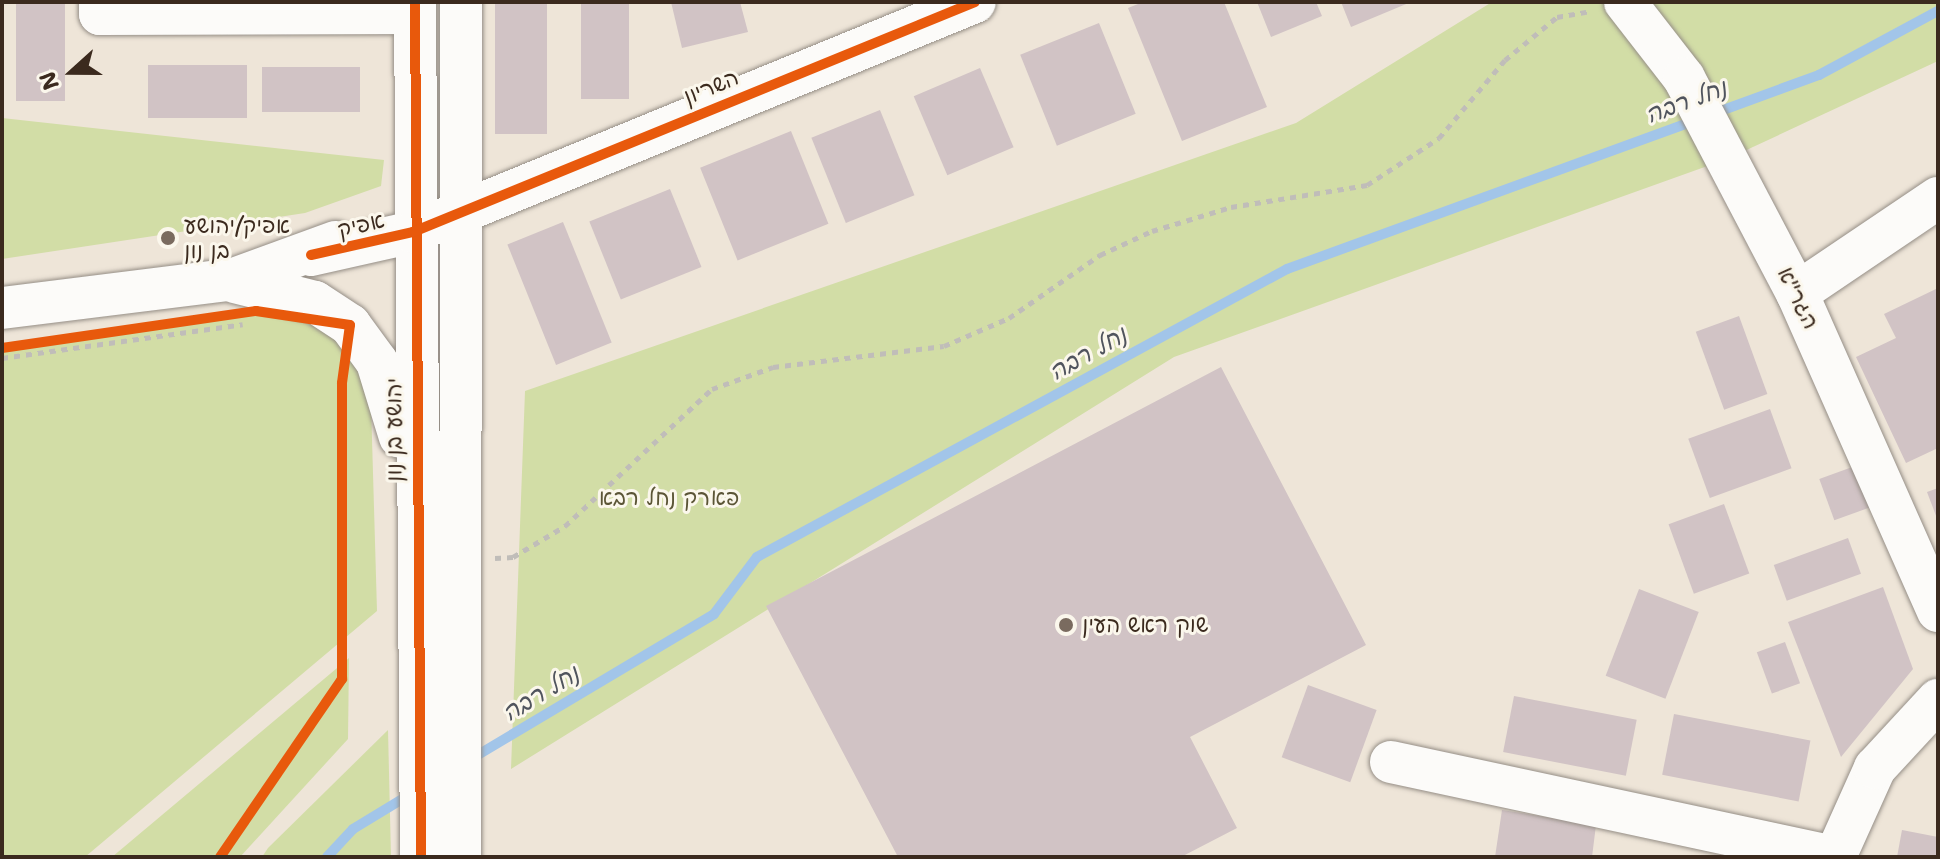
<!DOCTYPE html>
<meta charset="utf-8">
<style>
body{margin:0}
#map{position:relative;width:1940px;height:859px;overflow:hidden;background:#eee5d8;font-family:"Shantell Sans","Playpen Sans Hebrew",sans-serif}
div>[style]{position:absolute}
.green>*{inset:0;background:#d2dda6}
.stream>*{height:10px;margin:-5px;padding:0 5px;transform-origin:5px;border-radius:5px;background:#a2c5e9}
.building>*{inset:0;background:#d1c3c5;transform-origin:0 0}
.path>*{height:5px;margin-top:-2.5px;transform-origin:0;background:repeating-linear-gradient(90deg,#c0bdb9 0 6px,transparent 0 12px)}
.roads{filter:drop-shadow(0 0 2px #958e86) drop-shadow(0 0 2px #958e86)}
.minor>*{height:42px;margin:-21px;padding:0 21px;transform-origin:21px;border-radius:21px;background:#fcfbf9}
.cycleway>*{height:10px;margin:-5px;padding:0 5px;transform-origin:5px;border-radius:5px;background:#e8590c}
.dots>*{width:22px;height:22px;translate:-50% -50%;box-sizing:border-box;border:4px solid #fbf7ec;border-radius:50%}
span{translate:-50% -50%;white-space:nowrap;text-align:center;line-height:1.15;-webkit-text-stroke:6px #fbf7ec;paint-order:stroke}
.street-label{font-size:22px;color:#3b2a1e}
.poi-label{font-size:22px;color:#3b2a1e}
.left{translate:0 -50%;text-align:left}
.park-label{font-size:22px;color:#5b5536}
.water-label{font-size:24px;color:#50545d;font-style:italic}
.frame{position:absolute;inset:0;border:4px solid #3b2a1e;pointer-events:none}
.north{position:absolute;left:32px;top:32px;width:80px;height:80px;-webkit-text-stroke:6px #fbf7ec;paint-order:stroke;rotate:249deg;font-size:22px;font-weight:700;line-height:32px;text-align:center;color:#3b2a1e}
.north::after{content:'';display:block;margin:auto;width:28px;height:36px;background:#3b2a1e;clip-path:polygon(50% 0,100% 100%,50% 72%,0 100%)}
</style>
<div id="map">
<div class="green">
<div style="clip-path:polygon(1492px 2px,1938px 2px,1938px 61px,1727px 159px,1174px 357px,511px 769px,525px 391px,1296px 123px)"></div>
<div style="clip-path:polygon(2px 118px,384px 160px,381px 186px,305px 213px,2px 259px)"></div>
<div style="clip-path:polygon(282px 308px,321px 323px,361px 367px,371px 404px,377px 611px,85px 857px,2px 857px,2px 348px)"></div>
<div style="clip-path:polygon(349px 658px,348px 739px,240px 857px,112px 857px)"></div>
<div style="clip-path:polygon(388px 730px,391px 857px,262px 857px,268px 848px)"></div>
</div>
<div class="stream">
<div style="left:1715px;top:113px;width:111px;rotate:-20.1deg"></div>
<div style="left:1819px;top:75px;width:135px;rotate:-28.3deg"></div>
<div style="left:471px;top:759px;width:283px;rotate:-30.8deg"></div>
<div style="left:714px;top:614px;width:71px;rotate:-53deg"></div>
<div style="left:757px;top:557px;width:603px;rotate:-28.52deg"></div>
<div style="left:1287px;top:269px;width:435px;rotate:-20deg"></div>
<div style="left:327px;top:857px;width:38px;rotate:-47deg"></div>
<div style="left:353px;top:829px;width:66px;rotate:-31.3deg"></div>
</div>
<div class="building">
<div style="left:16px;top:2px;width:49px;height:99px"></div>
<div style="left:495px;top:2px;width:52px;height:132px"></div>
<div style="left:581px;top:2px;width:48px;height:97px"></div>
<div style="clip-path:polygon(671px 2px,740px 2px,748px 32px,682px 48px)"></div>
<div style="clip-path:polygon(1143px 2px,1224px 2px,1267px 107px,1182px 141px,1128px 8px)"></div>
<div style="clip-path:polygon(1257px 2px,1316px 2px,1322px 16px,1271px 37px)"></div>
<div style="clip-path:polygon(1341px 2px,1411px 2px,1351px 27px)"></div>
<div style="left:1099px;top:23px;width:98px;height:85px;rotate:68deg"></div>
<div style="left:247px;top:65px;width:53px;height:99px;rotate:90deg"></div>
<div style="left:262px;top:67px;width:98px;height:45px"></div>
<div style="left:980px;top:68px;width:86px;height:72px;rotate:67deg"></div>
<div style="left:880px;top:110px;width:92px;height:74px;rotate:68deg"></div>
<div style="left:791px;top:131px;width:100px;height:98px;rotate:68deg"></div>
<div style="left:670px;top:189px;width:84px;height:87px;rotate:68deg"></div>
<div style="left:563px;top:222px;width:130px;height:60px;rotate:68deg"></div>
<div style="clip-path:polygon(1938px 288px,1938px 448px,1906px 463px,1856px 357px,1896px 338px,1884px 314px)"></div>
<div style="left:1739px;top:316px;width:83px;height:46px;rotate:70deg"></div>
<div style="clip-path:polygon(1221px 367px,1366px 645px,1190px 737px,1237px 828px,1181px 857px,898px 857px,766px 606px)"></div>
<div style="left:1770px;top:409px;width:63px;height:87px;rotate:70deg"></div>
<div style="left:1855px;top:466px;width:44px;height:38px;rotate:70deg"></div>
<div style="clip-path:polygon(1938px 488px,1938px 521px,1927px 492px)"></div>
<div style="left:1724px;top:504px;width:74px;height:59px;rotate:70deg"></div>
<div style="left:1848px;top:538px;width:38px;height:79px;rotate:70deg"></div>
<div style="clip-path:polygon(1883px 587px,1913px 669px,1841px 757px,1788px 622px)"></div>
<div style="left:1639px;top:589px;width:64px;height:93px;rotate:21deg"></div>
<div style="left:1785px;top:642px;width:44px;height:30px;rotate:70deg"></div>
<div style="left:1308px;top:685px;width:73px;height:77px;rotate:20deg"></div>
<div style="left:1514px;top:696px;width:125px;height:57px;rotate:11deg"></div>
<div style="left:1674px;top:714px;width:139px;height:62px;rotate:11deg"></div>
<div style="clip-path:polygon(1502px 810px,1596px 825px,1592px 857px,1495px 857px)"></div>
<div style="clip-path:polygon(1902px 830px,1938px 837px,1938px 857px,1897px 857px)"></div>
</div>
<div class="path">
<div style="left:2px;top:358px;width:243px;rotate:-8deg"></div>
<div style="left:495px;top:558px;width:18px;rotate:-3deg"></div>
<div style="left:513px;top:557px;width:61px;rotate:-30.8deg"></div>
<div style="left:565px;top:526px;width:201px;rotate:-43deg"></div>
<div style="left:712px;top:389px;width:65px;rotate:-19.8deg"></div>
<div style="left:773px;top:367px;width:172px;rotate:-7deg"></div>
<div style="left:944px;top:346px;width:71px;rotate:-23.3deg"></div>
<div style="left:1009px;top:318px;width:111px;rotate:-34.7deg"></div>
<div style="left:1100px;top:255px;width:57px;rotate:-24.8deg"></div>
<div style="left:1152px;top:231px;width:83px;rotate:-16.9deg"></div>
<div style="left:1231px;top:207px;width:138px;rotate:-9.2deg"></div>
<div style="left:1367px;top:185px;width:86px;rotate:-33.1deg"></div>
<div style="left:1439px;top:138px;width:102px;rotate:-49.8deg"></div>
<div style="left:1505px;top:60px;width:67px;rotate:-39.6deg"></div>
<div style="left:1557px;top:17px;width:34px;rotate:-10deg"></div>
</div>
<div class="roads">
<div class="minor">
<div style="left:100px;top:2px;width:12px;rotate:90deg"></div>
<div style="left:100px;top:14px;width:315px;rotate:-0.2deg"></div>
<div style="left:415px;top:2px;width:855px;rotate:89.6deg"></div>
<div style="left:1625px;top:2px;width:96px;rotate:52.2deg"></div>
<div style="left:1684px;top:78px;width:243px;rotate:62.3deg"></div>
<div style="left:1797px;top:293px;width:348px;rotate:66.1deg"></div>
<div style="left:311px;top:255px;width:105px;rotate:-12.7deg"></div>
<div style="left:413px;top:232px;width:607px;rotate:-22.26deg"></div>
<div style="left:235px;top:282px;width:82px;rotate:14deg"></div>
<div style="left:315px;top:302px;width:42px;rotate:33.3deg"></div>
<div style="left:350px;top:325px;width:46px;rotate:53.9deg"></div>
<div style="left:377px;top:362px;width:78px;rotate:73deg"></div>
<div style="left:1797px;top:293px;width:170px;rotate:-34deg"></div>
<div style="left:2px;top:308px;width:234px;rotate:-7.1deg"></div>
<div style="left:234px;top:279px;width:108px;rotate:-20.1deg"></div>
<div style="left:1391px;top:762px;width:452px;rotate:12.1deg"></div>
<div style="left:460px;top:857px;width:855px;rotate:-89.93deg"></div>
<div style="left:1835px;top:857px;width:98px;rotate:-65.8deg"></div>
<div style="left:1875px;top:768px;width:93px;rotate:-47.2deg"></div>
</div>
</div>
<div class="cycleway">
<div style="left:415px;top:2px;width:855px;rotate:89.6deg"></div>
<div style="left:311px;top:255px;width:105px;rotate:-12.7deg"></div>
<div style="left:413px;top:232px;width:607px;rotate:-22.26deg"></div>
<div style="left:2px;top:348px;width:257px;rotate:-8.3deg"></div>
<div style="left:256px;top:311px;width:95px;rotate:8.5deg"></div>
<div style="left:350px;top:325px;width:59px;rotate:97.9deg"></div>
<div style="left:342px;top:383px;width:296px;rotate:90deg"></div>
<div style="left:342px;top:679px;width:216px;rotate:124.4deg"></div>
</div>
<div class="dots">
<div style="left:168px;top:238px;background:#7a6b5f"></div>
<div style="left:1066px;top:625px;background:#7a6b5f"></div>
</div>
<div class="street-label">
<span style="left:711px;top:87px;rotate:-22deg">השריון</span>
<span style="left:361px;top:225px;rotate:-13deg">אפיק</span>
<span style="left:1798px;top:298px;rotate:64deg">הגר"א</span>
<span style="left:394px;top:430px;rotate:-90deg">יהושע בן נון</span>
</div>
<div class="poi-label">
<span class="left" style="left:184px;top:238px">אפיק/יהושע<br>בן נון</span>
<span class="left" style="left:1082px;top:625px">שוק ראש העין</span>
</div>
<div class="park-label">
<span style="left:669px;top:498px">פארק נחל רבא</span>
</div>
<div class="water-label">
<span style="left:1686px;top:102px;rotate:-20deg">נחל רבה</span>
<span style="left:1088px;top:354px;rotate:-29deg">נחל רבה</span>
<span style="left:541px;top:694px;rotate:-31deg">נחל רבה</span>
</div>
<div class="frame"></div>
<div class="north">N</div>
</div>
